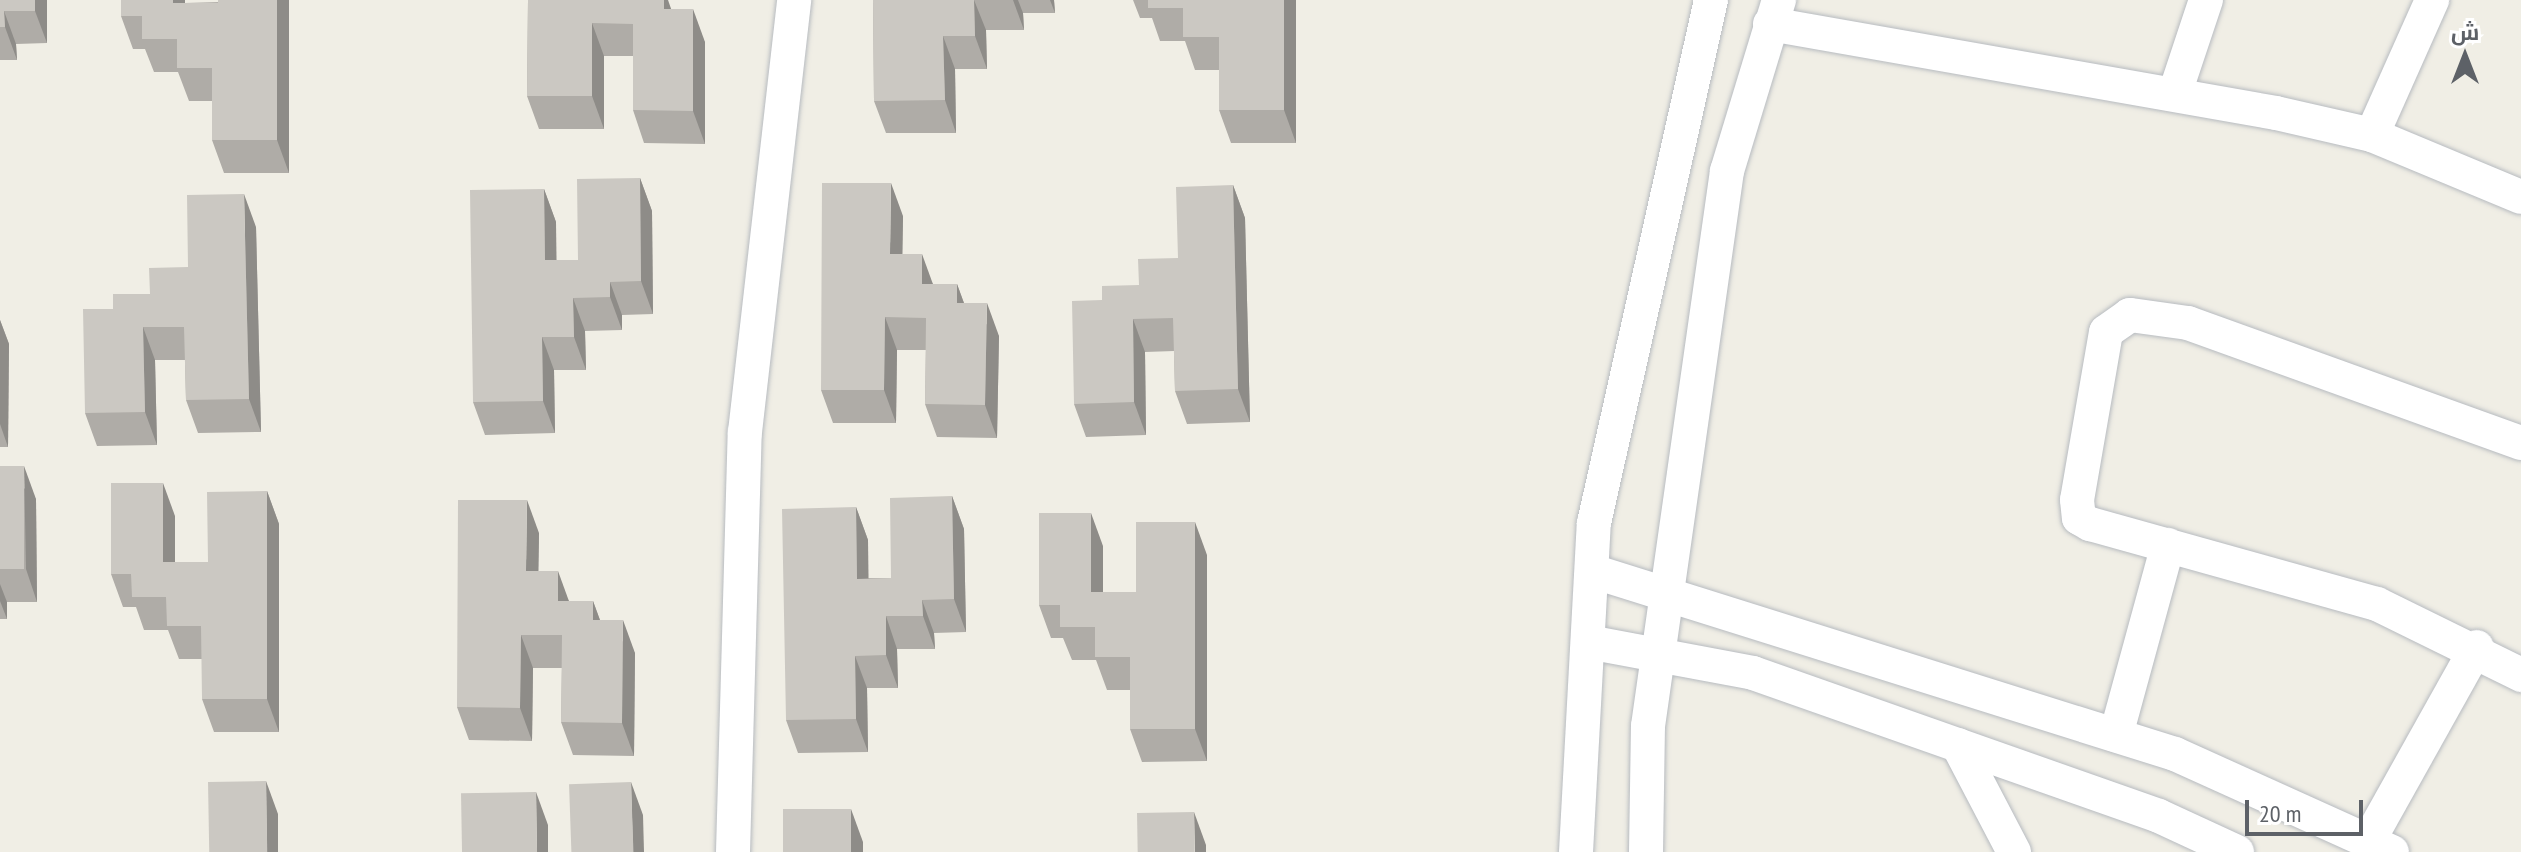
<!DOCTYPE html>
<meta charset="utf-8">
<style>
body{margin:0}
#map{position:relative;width:2521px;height:852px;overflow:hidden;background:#f0eee5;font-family:"PT Sans Narrow",Cairo,sans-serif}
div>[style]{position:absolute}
.roads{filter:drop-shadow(0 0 2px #b7bbc0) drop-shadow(0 0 2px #b7bbc0)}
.minor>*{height:34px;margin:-17px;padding:0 17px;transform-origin:17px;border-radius:17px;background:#fff}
.wall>*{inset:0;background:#afaca7}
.shaded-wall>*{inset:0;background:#8e8c88}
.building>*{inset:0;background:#cbc8c2;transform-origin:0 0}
span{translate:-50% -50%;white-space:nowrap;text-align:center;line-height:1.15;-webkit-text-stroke:6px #fff;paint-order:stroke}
.north{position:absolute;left:2425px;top:16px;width:80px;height:80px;-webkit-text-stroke:6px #fff;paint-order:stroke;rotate:0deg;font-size:22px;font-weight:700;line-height:32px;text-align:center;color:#5d6167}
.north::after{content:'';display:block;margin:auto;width:28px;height:36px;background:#5d6167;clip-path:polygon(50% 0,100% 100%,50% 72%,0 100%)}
.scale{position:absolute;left:2245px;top:800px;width:118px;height:36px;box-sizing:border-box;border:4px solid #5d6167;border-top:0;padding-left:10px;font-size:24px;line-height:28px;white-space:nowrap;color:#5d6167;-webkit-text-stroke:6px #fff;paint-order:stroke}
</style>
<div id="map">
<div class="roads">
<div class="minor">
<div style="left:1770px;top:24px;width:514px;rotate:9.98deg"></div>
<div style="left:2276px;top:113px;width:98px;rotate:12.9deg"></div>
<div style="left:2372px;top:135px;width:161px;rotate:22.6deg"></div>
<div style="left:2176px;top:90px;width:95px;rotate:-71.6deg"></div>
<div style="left:2372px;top:135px;width:148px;rotate:-66deg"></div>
<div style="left:2521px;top:443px;width:354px;rotate:-160.2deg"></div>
<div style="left:2188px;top:323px;width:59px;rotate:-172.1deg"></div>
<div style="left:2130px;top:315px;width:29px;rotate:145deg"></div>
<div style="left:2106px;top:332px;width:170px;rotate:99.8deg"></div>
<div style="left:2077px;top:500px;width:18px;rotate:84deg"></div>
<div style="left:2079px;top:518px;width:13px;rotate:29deg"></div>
<div style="left:2090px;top:524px;width:298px;rotate:15.6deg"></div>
<div style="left:2377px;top:604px;width:161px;rotate:26.2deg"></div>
<div style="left:1592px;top:571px;width:611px;rotate:17.43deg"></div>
<div style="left:2175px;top:754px;width:238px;rotate:24.3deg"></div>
<div style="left:1588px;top:642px;width:168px;rotate:10.6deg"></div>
<div style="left:1753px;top:673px;width:430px;rotate:19.4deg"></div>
<div style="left:2159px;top:816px;width:86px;rotate:24.8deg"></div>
<div style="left:2116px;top:735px;width:197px;rotate:-74.7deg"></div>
<div style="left:1958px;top:745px;width:121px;rotate:62.4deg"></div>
<div style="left:2369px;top:840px;width:221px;rotate:-60.8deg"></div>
<div style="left:733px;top:852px;width:420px;rotate:-88.4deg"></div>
<div style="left:745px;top:432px;width:435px;rotate:-83.5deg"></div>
<div style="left:1576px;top:852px;width:329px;rotate:-86.9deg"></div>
<div style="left:1594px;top:523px;width:536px;rotate:-77.39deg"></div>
<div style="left:1646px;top:852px;width:126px;rotate:-89.1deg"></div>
<div style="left:1648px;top:726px;width:561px;rotate:-81.9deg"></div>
<div style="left:1727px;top:171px;width:179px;rotate:-73.1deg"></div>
</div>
</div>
<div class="wall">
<div style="clip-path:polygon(0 0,47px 0,47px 43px,16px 44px,17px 60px,0 60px)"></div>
<div style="clip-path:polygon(121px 0,185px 0,185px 3px,289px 0,289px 173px,224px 173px,212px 140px,212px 101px,189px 101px,178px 72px,154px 72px,145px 49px,133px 49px,121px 16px)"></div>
<div style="clip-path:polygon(528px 0,671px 9px,705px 42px,705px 144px,644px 143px,633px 110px,633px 56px,604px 56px,604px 129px,539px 129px,527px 96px)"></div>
<div style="clip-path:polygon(873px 0,1054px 0,1055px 13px,1023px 13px,1024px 30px,986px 30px,987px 69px,955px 69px,956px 133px,886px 133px,874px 101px)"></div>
<div style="clip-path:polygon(1133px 0,1296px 0,1296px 143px,1231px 143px,1219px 110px,1219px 70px,1195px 70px,1185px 41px,1160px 41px,1152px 18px,1140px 18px)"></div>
<div style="clip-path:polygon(640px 178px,652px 211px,653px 314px,622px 315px,622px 330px,585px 331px,586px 370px,554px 370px,555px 433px,485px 435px,473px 402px,544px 189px,556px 222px,556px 260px,578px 260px)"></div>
<div style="clip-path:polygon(1233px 185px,1245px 218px,1250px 422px,1187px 424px,1175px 391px,1174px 351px,1145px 352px,1146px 435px,1086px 437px,1074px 404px,1102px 300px,1139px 285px,1178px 258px)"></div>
<div style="clip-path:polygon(903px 216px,902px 254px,933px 284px,957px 284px,964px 303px,999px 336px,997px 438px,937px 437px,925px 404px,926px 350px,897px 350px,896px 423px,833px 423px,821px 390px)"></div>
<div style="clip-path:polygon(256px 227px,261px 432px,198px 433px,186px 400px,185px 360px,155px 360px,157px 445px,97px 446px,85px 413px,113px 309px,150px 294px,188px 267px)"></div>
<div style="clip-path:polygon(0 320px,9px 344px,8px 447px,0 447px)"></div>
<div style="clip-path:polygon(0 466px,36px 499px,37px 602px,7px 602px,7px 619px,0 619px)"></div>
<div style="clip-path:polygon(267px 491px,279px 524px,279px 732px,214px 732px,202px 699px,202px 659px,179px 659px,168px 630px,144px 630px,136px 607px,123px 607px,111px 574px,175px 516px,175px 562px,208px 562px)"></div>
<div style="clip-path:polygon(952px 496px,964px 529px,966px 632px,934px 633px,935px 649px,897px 649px,898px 688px,867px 688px,868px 752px,798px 753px,786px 720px,856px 507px,868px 540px,868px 578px,891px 578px)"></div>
<div style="clip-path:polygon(539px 533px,538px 571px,569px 601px,593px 601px,600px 620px,635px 653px,634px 756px,573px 755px,561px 722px,562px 668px,533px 668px,532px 741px,469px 740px,457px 707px)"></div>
<div style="clip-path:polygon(1103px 546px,1103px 592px,1136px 592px,1207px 555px,1207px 761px,1142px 762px,1130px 729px,1130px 690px,1107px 690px,1096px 660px,1072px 660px,1063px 638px,1051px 638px,1039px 605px)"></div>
</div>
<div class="shaded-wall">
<div style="clip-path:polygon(35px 0,47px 0,47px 43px,35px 11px)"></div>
<div style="clip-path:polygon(173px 0,185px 0,185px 36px,173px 3px)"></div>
<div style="clip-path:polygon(277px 0,289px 0,289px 173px,277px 140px)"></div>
<div style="clip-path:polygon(664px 0,668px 0,676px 23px,664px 9px)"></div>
<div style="clip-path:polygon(974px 0,986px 30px,987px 69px,975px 36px)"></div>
<div style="clip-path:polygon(1013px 0,1018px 0,1023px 13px,1024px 30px)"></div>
<div style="clip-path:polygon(1050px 0,1054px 0,1055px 13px)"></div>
<div style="clip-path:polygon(1284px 0,1296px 0,1296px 143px,1284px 110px)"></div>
<div style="clip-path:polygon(693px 9px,705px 42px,705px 144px,693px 111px)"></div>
<div style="clip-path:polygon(4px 11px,16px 44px,17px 60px,5px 27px)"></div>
<div style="clip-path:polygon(592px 23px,604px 56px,604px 129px,592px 96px)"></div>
<div style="clip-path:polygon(943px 36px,955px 69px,956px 133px,945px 100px)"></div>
<div style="clip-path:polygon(640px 178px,652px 211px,653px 314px,641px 281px)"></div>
<div style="clip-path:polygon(891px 183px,903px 216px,902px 287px,890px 254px)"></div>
<div style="clip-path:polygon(1233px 185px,1245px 218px,1250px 422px,1238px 389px)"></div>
<div style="clip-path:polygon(544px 189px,556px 222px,557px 293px,545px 260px)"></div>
<div style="clip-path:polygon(244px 194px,256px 227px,261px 432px,249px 399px)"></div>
<div style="clip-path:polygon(922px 254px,934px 287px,922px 284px)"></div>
<div style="clip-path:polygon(610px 282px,622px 315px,622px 330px,610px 297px)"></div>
<div style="clip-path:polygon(957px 284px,969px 317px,957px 303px)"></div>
<div style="clip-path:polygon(573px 298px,585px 331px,586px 370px,574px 337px)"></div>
<div style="clip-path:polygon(987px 303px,999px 336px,997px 438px,985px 405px)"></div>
<div style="clip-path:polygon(885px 317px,897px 350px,896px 423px,884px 390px)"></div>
<div style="clip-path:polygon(1133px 319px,1145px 352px,1146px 435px,1134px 402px)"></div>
<div style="clip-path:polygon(0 320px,9px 344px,8px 447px,0 424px)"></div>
<div style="clip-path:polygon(143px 327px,155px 360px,157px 445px,145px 412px)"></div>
<div style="clip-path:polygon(542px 337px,554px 370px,555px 433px,543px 401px)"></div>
<div style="clip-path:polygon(24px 466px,36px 499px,37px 602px,26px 569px)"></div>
<div style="clip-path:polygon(163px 483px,175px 516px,175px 595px,163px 562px)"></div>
<div style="clip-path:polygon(267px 491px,279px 524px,279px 732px,267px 699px)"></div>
<div style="clip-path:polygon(952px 496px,964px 529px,966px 632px,954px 599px)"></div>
<div style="clip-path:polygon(527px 500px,539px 533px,538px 604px,526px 571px)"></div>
<div style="clip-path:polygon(856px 507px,868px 540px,869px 612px,857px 579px)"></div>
<div style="clip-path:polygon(1091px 513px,1103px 546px,1103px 625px,1091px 592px)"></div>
<div style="clip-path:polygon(1195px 522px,1207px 555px,1207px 761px,1195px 729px)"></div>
<div style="clip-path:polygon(558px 571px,570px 604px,558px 601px)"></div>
<div style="clip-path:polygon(0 584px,7px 602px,7px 619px,0 601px)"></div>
<div style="clip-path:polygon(922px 600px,934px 633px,935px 649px,923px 616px)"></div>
<div style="clip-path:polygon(593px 601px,605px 634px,593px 620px)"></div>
<div style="clip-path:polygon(886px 616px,897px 649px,898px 688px,886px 655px)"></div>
<div style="clip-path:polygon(623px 620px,635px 653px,634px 756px,622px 723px)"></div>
<div style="clip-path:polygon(521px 635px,533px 668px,532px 741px,520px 708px)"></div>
<div style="clip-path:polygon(855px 656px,867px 688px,868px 752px,856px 719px)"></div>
<div style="clip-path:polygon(266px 781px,278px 814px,278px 852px,267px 852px)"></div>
<div style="clip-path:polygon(631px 782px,643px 815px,644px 852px,633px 852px)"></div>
<div style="clip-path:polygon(536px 792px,548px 825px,548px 852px,537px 852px)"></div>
<div style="clip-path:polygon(851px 809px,863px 842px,863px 852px,851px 852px)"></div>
<div style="clip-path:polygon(1194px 812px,1206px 845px,1206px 852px,1195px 852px)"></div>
</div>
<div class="building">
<div style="clip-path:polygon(0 0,35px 0,35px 11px,4px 11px,5px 27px,0 27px)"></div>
<div style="clip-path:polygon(121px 0,173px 0,173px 3px,218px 3px,218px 0,277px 0,277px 140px,212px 140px,212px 68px,177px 68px,177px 39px,142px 39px,142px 16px,121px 16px)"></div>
<div style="clip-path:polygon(528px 0,664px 0,664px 9px,693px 9px,693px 111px,633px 110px,633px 24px,592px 23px,592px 96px,527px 96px)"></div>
<div style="clip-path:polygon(873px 0,974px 0,975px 36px,943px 36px,945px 100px,874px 101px)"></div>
<div style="clip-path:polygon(1148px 0,1284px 0,1284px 110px,1219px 110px,1219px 37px,1183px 37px,1183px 8px,1148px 8px)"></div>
<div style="clip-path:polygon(640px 178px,641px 281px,610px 282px,610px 297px,573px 298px,574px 337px,542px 337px,543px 401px,473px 402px,470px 190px,544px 189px,545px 260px,578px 260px,577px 179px)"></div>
<div style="clip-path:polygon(822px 183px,891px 183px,890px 254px,922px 254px,922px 284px,957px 284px,957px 303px,987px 303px,985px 405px,925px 404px,926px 318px,885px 317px,884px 390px,821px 390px)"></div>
<div style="clip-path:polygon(1233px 185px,1238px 389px,1175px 391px,1173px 318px,1133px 319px,1134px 402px,1074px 404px,1072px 301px,1102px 300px,1102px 286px,1139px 285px,1138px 259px,1178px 258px,1176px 187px)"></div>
<div style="clip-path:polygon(244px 194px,249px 399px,186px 400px,184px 327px,143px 327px,145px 412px,85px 413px,83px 309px,113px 309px,113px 294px,150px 294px,149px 268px,188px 267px,187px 195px)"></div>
<div style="left:0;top:466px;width:24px;height:103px"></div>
<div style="clip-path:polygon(111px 483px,163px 483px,163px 562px,208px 562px,207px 492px,267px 491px,267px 699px,202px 699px,201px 626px,167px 626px,166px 597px,132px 597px,131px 574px,111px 574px)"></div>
<div style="clip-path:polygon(952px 496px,954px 599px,922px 600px,923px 616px,886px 616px,886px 655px,855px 656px,856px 719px,786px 720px,782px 509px,856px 507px,857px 579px,891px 578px,890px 498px)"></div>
<div style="clip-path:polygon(458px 500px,527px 500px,526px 571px,558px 571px,558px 601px,593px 601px,593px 620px,623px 620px,622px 723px,561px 722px,562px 635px,521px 635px,520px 708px,457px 707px)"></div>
<div style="clip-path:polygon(1039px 513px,1091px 513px,1091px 592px,1136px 592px,1136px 522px,1195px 522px,1195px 729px,1130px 729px,1130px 657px,1095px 657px,1095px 627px,1060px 627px,1060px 605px,1039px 605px)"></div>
<div style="left:266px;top:781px;width:71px;height:58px;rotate:89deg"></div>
<div style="left:631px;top:782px;width:70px;height:62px;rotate:88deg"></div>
<div style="left:536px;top:792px;width:60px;height:75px;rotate:89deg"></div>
<div style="left:783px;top:809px;width:68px;height:43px"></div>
<div style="left:1194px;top:812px;width:40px;height:57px;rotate:89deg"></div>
</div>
<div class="north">ش</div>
<div class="scale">20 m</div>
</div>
